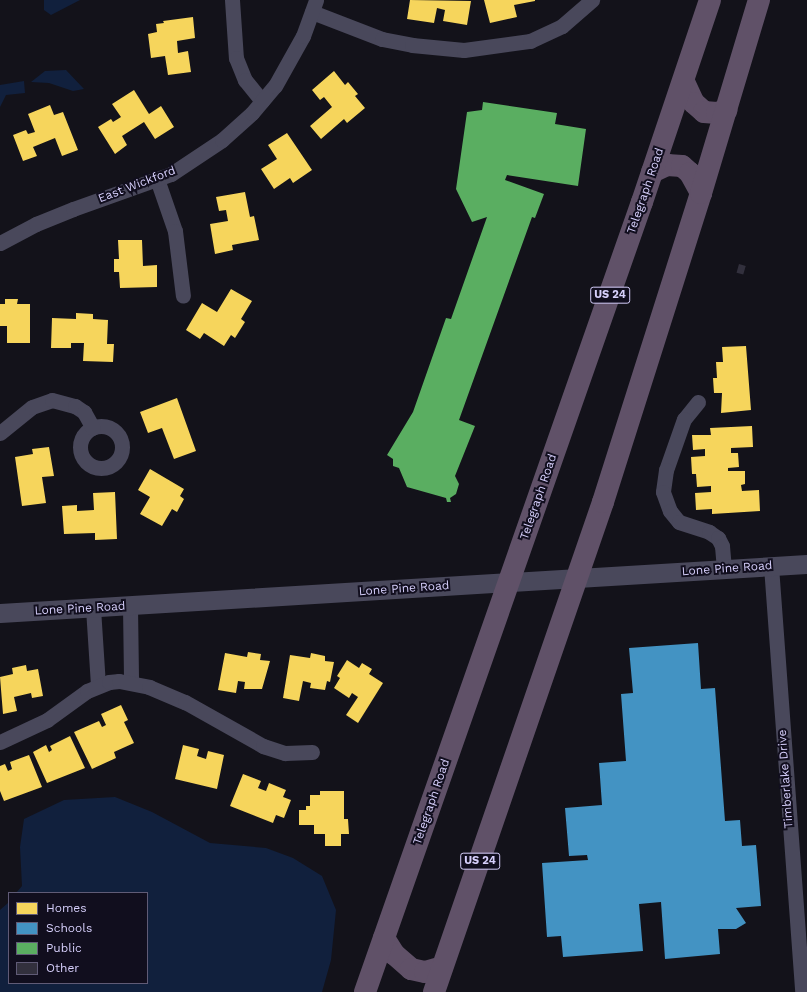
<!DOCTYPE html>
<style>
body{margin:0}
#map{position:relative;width:807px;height:992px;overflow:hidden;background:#13121a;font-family:"Work Sans",sans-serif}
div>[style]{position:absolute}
.water>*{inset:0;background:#11203d}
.homes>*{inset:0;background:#f6d55c}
.schools>*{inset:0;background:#4393c3}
.public>*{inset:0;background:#5aae61}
.building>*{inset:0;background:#32303d;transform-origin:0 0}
.minor>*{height:15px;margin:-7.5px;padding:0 7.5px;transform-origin:7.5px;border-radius:7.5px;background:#49485b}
.minor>.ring{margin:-7.5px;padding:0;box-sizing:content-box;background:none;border:15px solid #49485b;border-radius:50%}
.tertiary>*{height:19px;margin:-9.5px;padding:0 9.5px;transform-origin:9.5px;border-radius:9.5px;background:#49485b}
.trunk>*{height:22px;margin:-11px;padding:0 11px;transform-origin:11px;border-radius:11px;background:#605168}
span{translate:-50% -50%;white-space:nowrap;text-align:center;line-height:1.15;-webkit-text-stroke:4px #110e1e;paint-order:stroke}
.shield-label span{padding:1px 3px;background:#110e1e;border:1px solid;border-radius:3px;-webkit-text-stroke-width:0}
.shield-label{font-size:11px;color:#d6cffb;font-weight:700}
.street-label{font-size:12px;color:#d6cffb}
.legend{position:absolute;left:8px;top:892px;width:140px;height:92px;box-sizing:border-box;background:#110e1e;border:1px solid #605b76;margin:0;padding:5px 7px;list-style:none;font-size:12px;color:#d6cffb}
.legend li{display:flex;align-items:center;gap:8px;height:20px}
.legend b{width:20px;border:1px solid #605b76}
</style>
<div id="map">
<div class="water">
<div style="clip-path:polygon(44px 0,80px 0,51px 15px,44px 10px)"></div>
<div style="clip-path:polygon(66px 70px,84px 89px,73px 91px,49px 83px,31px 82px,45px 71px)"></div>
<div style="clip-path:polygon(24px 81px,25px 93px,6px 95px,0 107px,0 85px)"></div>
<div style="clip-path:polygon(115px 797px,152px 812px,210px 843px,266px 848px,293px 858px,322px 876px,336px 910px,331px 960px,322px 992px,0 992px,0 910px,9px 902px,9px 983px,147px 983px,147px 893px,16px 893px,22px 886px,20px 847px,24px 819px,64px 800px)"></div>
</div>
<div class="homes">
<div style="clip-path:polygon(410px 0,471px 1px,467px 25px,443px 21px,445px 10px,437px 8px,434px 23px,407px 19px)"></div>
<div style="clip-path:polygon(484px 0,535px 0,535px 1px,514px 5px,517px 17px,490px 23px)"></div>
<div style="clip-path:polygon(193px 17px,195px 38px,177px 41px,178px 53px,188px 51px,191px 72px,168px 75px,165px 56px,151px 58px,148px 34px,157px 32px,156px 24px,164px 23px,163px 21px)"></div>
<div style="clip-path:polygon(334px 71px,345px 85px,348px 82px,358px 94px,355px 96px,365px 108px,347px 123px,344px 119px,321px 139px,310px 126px,332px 107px,324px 97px,320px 100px,312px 90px)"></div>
<div style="clip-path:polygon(134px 90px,149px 114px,161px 106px,174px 127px,155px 139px,144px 122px,122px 136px,127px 145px,115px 154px,98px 127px,111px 119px,113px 122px,121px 117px,112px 104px)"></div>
<div style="clip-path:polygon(50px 105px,54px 115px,63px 112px,78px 150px,62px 156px,55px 138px,33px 147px,37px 156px,23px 161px,13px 135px,26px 130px,28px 134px,35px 132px,28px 114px)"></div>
<div style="clip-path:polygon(287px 133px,312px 170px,293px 183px,290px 178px,274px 189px,261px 169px,277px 159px,268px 145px)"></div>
<div style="clip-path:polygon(245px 192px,250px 217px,254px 216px,259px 240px,232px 245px,233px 250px,215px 254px,210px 224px,228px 221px,226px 210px,219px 211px,216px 197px)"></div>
<div style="clip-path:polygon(118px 240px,142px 240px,143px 266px,157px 265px,157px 287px,120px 288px,119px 272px,114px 272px,114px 259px,119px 259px)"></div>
<div style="clip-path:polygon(231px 289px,252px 301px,241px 319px,245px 322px,235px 338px,231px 335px,224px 346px,204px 333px,200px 339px,186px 330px,202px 303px,217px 312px)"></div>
<div style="clip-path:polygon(5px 299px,18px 299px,17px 304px,30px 304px,30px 343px,7px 343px,7px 326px,0 326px,0 304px,5px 304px)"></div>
<div style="clip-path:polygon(76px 313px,93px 314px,93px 319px,108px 320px,107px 344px,114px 344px,113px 362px,83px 361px,84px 343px,71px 343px,71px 348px,51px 348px,52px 318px,76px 319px)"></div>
<div style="clip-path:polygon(746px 346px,751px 410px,721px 413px,722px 393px,714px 393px,713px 378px,717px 378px,716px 362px,723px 362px,722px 347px)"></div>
<div style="clip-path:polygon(177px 398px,196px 451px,174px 459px,162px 428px,148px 433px,140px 412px)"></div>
<div style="clip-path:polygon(752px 426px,753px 447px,731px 448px,731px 453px,738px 453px,739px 467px,728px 468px,728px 471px,745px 471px,745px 484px,741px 485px,742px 491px,759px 490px,760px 511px,712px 514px,712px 509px,696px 510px,695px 493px,711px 492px,711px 486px,697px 487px,696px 474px,692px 474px,691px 457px,705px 456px,705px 449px,693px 450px,692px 435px,711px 435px,710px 428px)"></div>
<div style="clip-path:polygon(49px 447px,54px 476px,42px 477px,46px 503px,22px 506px,15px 457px,33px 454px,32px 449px)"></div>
<div style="clip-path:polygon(150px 469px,184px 489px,180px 496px,184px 499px,177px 512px,172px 509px,162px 526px,140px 514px,150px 497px,138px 490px)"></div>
<div style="clip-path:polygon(115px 492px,117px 539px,95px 540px,95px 533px,64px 534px,62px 506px,77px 505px,77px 511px,94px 510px,93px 493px)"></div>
<div style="clip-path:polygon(248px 652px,261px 654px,260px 660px,270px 661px,262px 689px,244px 689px,245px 682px,238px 681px,236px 693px,218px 690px,225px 653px,247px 657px)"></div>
<div style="clip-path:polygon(311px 653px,325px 656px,325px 661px,334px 662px,330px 682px,327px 681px,325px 690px,310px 688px,311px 683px,303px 681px,299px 701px,283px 698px,290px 655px,310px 658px)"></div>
<div style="clip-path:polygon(347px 660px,359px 668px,362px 663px,372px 669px,369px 674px,383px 683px,358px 723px,346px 715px,358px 697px,352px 693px,349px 698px,334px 688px,340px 678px,337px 676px)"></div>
<div style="clip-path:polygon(26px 665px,27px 671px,38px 669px,43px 696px,32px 698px,31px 693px,14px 697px,17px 711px,3px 714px,0 677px,13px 674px,12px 668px)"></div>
<div style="clip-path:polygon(121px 705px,128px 720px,124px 722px,134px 743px,114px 752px,116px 758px,92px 769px,74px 732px,99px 721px,102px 727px,106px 725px,101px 714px)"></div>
<div style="clip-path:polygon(70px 736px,85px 768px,47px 783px,33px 752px,46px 745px,49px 752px,52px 750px,50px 746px)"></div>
<div style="clip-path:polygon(183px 745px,199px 749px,197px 756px,206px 759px,208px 751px,224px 755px,217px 789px,175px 779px)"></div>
<div style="clip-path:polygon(29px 755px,42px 787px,4px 801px,0 791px,0 766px,5px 764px,8px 771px,12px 769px,10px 762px)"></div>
<div style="clip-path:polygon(243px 774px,261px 781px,258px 788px,266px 791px,269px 783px,286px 790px,283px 797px,291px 800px,284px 818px,276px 815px,273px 823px,230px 806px)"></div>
<div style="clip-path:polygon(320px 791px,344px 791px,344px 819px,348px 819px,349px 834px,341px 834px,341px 846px,325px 846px,325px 834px,314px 834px,314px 825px,299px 825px,299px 810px,306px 810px,306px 806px,310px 806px,310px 795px,320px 795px)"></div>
</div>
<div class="schools">
<div style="clip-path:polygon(698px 643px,701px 689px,715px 688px,725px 821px,740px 820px,742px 846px,756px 845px,761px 906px,736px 908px,746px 923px,736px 929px,718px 929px,720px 954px,665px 959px,661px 902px,639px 904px,643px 951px,563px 957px,561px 936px,547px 937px,542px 863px,588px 860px,587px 855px,569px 856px,565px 808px,602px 805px,599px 763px,626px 761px,621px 694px,633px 693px,629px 648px)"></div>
</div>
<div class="public">
<div style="clip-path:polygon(483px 102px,557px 113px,555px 124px,586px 129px,578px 186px,507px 175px,505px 180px,544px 194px,535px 218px,532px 217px,459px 420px,475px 426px,455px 476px,459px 484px,456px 494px,450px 498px,451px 502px,447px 502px,446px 498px,407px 487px,399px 468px,393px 466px,393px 459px,387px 455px,413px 412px,446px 318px,451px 319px,487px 217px,472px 222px,456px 189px,467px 112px,482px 110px)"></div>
</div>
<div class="building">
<div style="left:739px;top:264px;width:7px;height:9px;rotate:16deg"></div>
</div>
<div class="minor">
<div style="left:232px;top:0;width:58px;rotate:86.1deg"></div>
<div style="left:236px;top:58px;width:24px;rotate:68deg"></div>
<div style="left:245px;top:80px;width:27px;rotate:51deg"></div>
<div style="left:312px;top:12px;width:75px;rotate:21.1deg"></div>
<div style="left:382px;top:39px;width:31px;rotate:11deg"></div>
<div style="left:412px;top:45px;width:52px;rotate:5.5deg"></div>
<div style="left:464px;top:50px;width:67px;rotate:-7.8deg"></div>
<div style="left:530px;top:41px;width:35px;rotate:-25deg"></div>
<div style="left:562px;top:26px;width:40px;rotate:-41deg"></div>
<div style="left:157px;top:179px;width:55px;rotate:70.9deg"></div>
<div style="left:175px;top:231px;width:65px;rotate:83deg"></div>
<div style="left:0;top:243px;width:41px;rotate:-27.8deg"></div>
<div style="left:36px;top:224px;width:40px;rotate:-22deg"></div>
<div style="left:73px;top:209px;width:104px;rotate:-19.7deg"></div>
<div style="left:171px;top:174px;width:61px;rotate:-33.7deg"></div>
<div style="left:222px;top:140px;width:40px;rotate:-42deg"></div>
<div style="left:252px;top:113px;width:35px;rotate:-50deg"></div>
<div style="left:275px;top:86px;width:57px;rotate:-60.8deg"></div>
<div style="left:303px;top:36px;width:38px;rotate:-70deg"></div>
<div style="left:698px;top:402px;width:22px;rotate:129deg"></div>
<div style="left:684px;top:419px;width:54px;rotate:109.4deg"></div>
<div style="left:666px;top:470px;width:22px;rotate:98deg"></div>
<div style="left:663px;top:492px;width:20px;rotate:70deg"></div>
<div style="left:670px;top:511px;width:14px;rotate:51deg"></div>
<div style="left:679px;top:522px;width:32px;rotate:18deg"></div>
<div style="left:709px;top:532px;width:11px;rotate:34deg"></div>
<div style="left:718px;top:538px;width:9px;rotate:63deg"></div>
<div style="left:722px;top:546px;width:23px;rotate:85deg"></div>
<div class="ring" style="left:80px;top:426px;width:27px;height:27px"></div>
<div style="left:0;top:433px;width:41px;rotate:-39.1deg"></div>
<div style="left:32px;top:407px;width:21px;rotate:-19deg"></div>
<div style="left:52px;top:400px;width:24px;rotate:15deg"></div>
<div style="left:75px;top:406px;width:11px;rotate:34deg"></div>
<div style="left:84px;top:412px;width:18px;rotate:61deg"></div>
<div style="left:771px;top:566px;width:427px;rotate:85.8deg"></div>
<div style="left:130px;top:606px;width:76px;rotate:89.2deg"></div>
<div style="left:93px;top:608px;width:77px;rotate:86.3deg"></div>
<div style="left:0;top:742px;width:52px;rotate:-25.1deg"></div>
<div style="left:47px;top:720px;width:49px;rotate:-35.9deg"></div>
<div style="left:87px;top:691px;width:24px;rotate:-22deg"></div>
<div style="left:109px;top:682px;width:10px;rotate:-6deg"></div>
<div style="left:119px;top:681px;width:31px;rotate:11deg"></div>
<div style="left:149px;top:687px;width:39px;rotate:23deg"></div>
<div style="left:185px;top:702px;width:90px;rotate:29.4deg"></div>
<div style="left:263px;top:746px;width:23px;rotate:18deg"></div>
<div style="left:285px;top:753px;width:27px;rotate:-2deg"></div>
</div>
<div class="tertiary">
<div style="left:0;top:613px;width:808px;rotate:-3.47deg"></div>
</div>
<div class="trunk">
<div style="left:684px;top:82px;width:23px;rotate:65deg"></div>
<div style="left:694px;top:103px;width:13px;rotate:42deg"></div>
<div style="left:704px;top:112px;width:13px;rotate:4deg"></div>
<div style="left:717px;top:113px;width:10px;rotate:-17deg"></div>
<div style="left:652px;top:172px;width:17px;rotate:-25deg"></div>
<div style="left:667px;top:165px;width:15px;rotate:4deg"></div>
<div style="left:682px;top:166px;width:11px;rotate:41deg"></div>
<div style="left:690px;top:173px;width:23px;rotate:61deg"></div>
<div style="left:384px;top:938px;width:19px;rotate:58deg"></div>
<div style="left:394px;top:954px;width:23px;rotate:41deg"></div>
<div style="left:411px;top:969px;width:14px;rotate:12deg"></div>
<div style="left:425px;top:972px;width:18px;rotate:-16deg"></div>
<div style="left:365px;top:992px;width:837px;rotate:-70.68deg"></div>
<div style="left:642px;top:202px;width:213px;rotate:-71.4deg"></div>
<div style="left:434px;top:992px;width:518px;rotate:-70.97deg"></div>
<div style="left:603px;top:502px;width:324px;rotate:-72.4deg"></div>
<div style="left:701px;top:193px;width:202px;rotate:-73.3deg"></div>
</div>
<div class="shield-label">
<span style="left:610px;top:295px">US 24</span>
<span style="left:480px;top:861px">US 24</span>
</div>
<div class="street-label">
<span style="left:137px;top:185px;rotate:-21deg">East Wickford</span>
<span style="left:646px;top:191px;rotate:-71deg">Telegraph Road</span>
<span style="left:539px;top:497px;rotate:-71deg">Telegraph Road</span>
<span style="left:727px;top:569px;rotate:-4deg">Lone Pine Road</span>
<span style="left:404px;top:589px;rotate:-4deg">Lone Pine Road</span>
<span style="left:80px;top:609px;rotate:-3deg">Lone Pine Road</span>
<span style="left:786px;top:779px;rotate:-94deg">Timberlake Drive</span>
<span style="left:432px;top:802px;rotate:-71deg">Telegraph Road</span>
</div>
<ul class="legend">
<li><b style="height:11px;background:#f6d55c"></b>Homes</li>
<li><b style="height:11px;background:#4393c3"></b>Schools</li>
<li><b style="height:11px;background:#5aae61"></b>Public</li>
<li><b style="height:11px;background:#32303d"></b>Other</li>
</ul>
</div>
